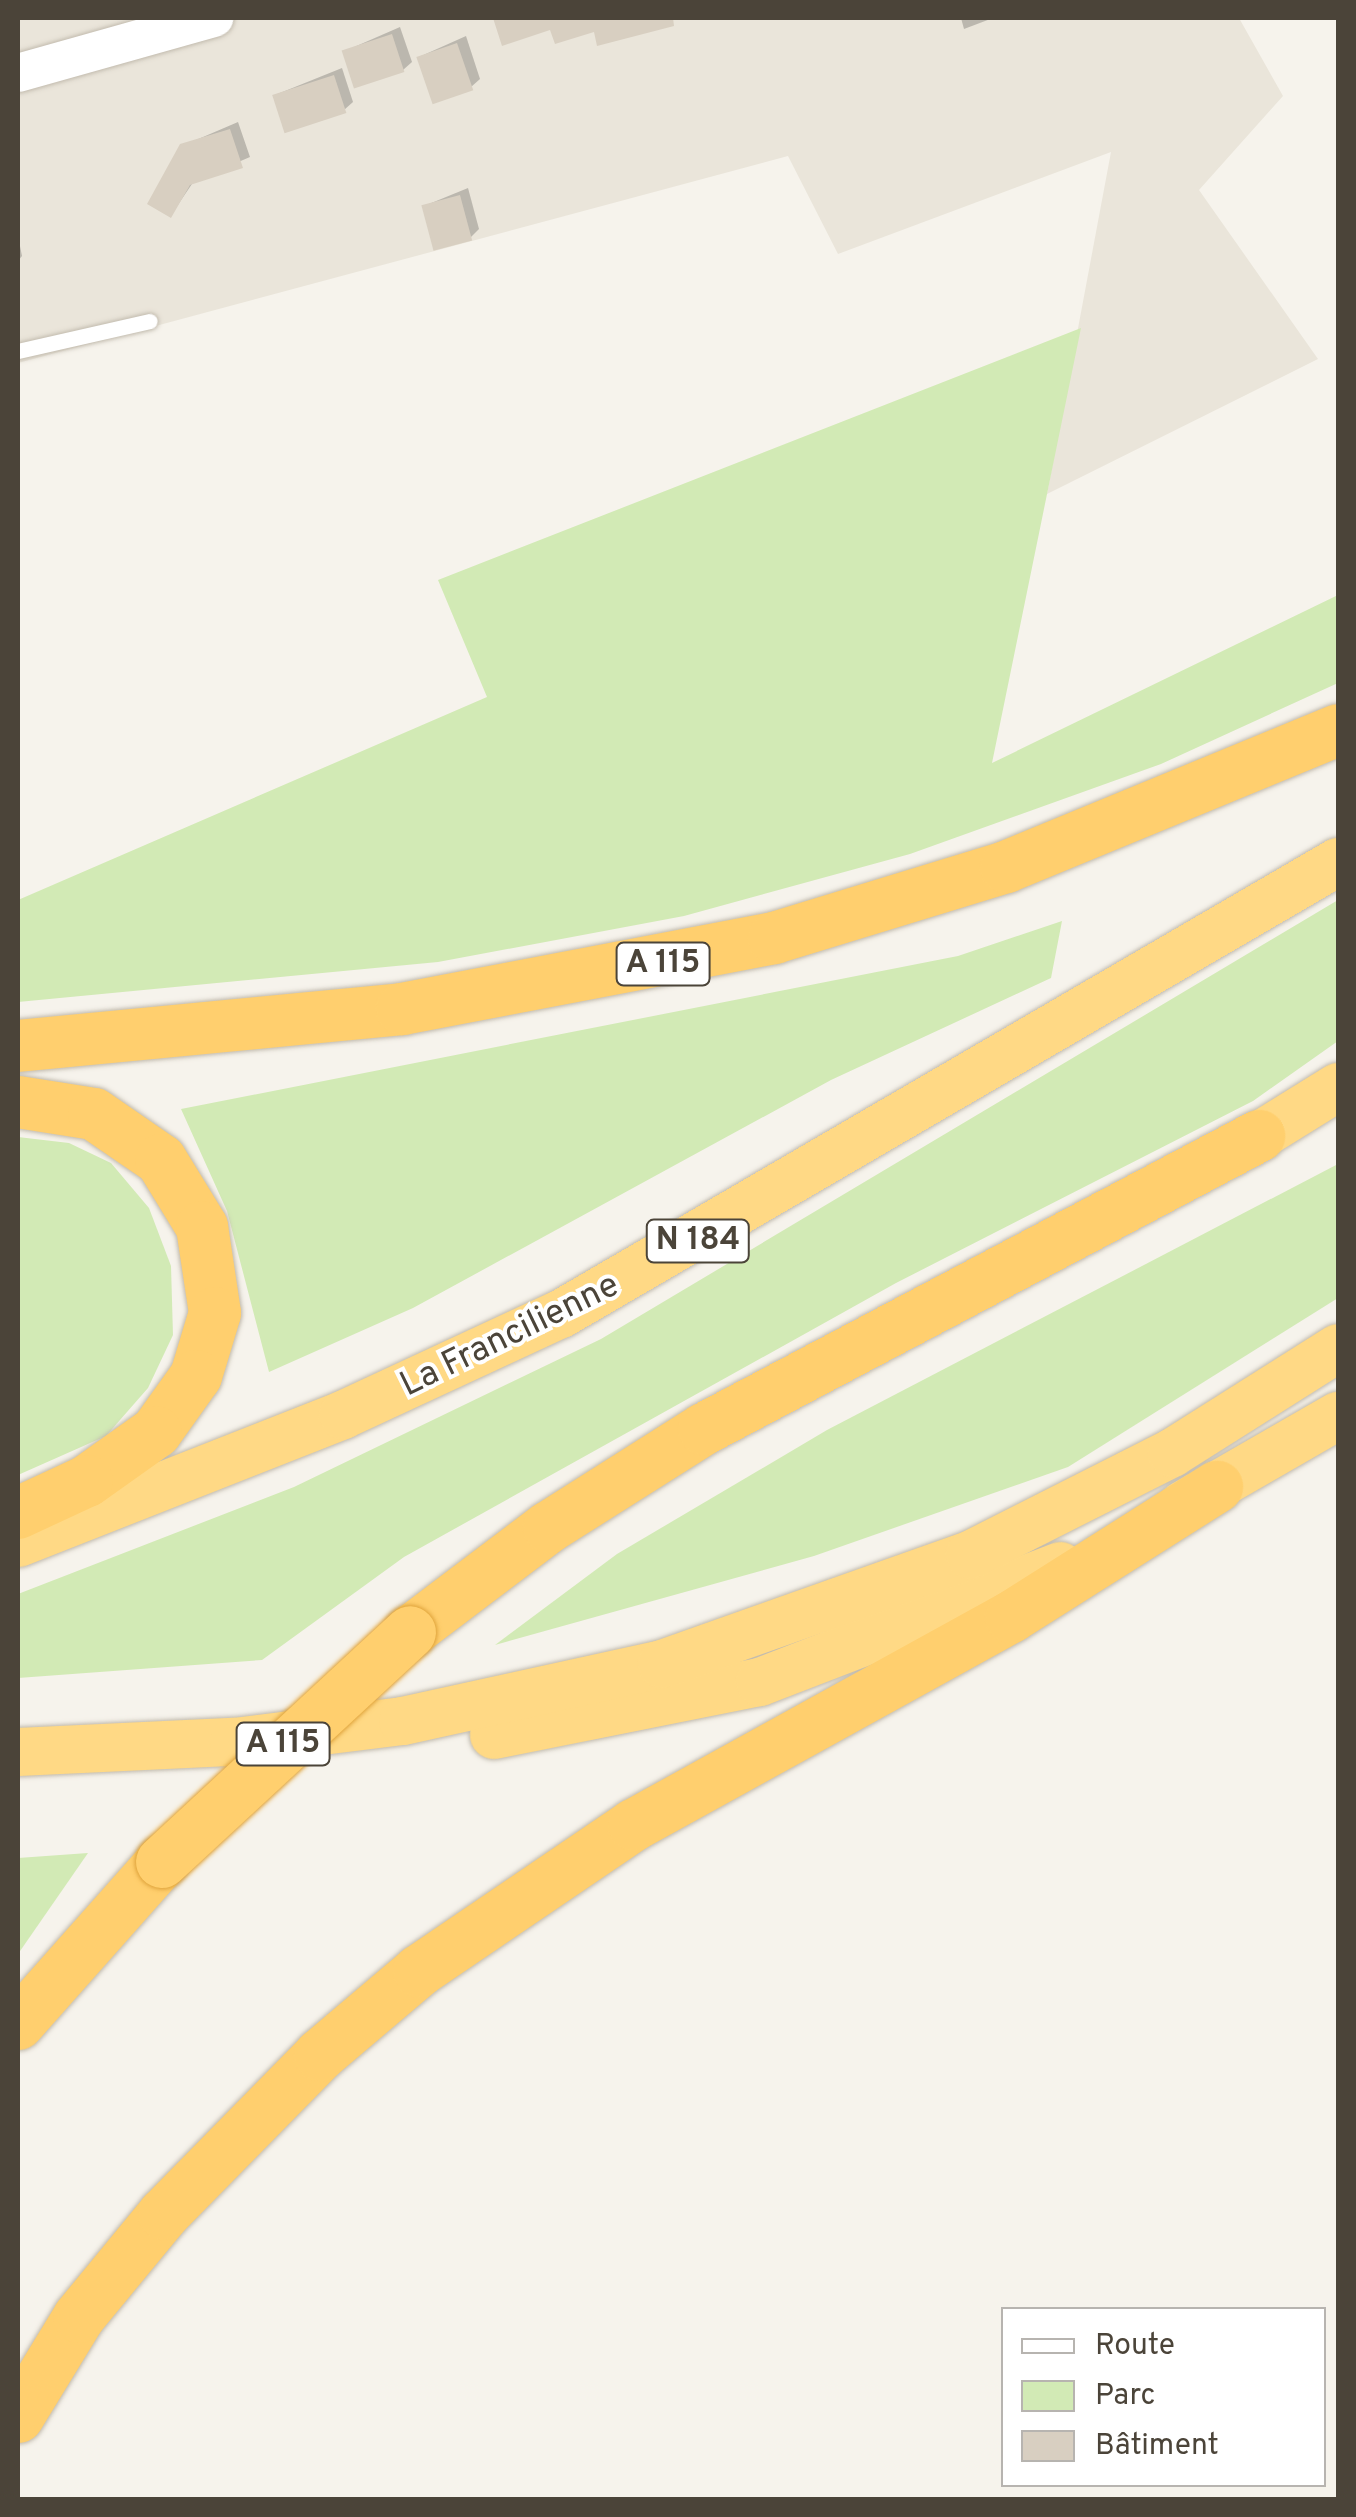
<!DOCTYPE html>
<meta charset="utf-8">
<style>
body{margin:0}
#map{position:relative;width:1356px;height:2517px;overflow:hidden;background:#f6f3ec;font-family:Overpass,sans-serif}
div>[style]{position:absolute}
.residential>*{inset:0;background:#eae5da}
.green>*{inset:0;background:#d2eab5}
.shadow>*{inset:0;background:#0003}
.building>*{inset:0;background:#d8cfc1;transform-origin:0 0}
.roads{filter:drop-shadow(0 0 2px #c2bbae) drop-shadow(0 0 2px #c2bbae)}
.service>*{height:15px;margin:-7.5px;padding:0 7.5px;transform-origin:7.5px;border-radius:7.5px;background:#fff}
.tertiary>*{height:38px;margin:-19px;padding:0 19px;transform-origin:19px;border-radius:19px;background:#fff}
.trunk>*{height:48px;margin:-24px;padding:0 24px;transform-origin:24px;border-radius:24px;background:#ffd985}
.motorway>*{height:52px;margin:-26px;padding:0 26px;transform-origin:26px;border-radius:26px;background:#ffcf6e}
.bridges{filter:drop-shadow(0 0 2px #e0a43c) drop-shadow(0 0 2px #e0a43c)}
.motorway-bridge>*{height:52px;margin:-26px;padding:0 26px;transform-origin:26px;border-radius:26px;background:#ffcf6e}
span{translate:-50% -50%;white-space:nowrap;text-align:center;line-height:1.15;-webkit-text-stroke:8px #fff;paint-order:stroke}
.shield-label span{padding:2px 8px;background:#fff;border:2px solid;border-radius:8px;-webkit-text-stroke-width:0}
.shield-label{font-size:32px;color:#4b4439;font-weight:700}
.street-label{font-size:35px;color:#4b4439}
.frame{position:absolute;inset:0;border:20px solid #4b4439;pointer-events:none}
.legend{position:absolute;left:1001px;top:2307px;width:325px;height:180px;box-sizing:border-box;background:#fff;border:2px solid #b7b4b0;margin:0;padding:12px 18px;list-style:none;font-size:30px;color:#4b4439}
.legend li{display:flex;align-items:center;gap:20px;height:50px}
.legend b{width:50px;border:2px solid #b7b4b0}
</style>
<div id="map">
<div class="residential">
<div style="clip-path:polygon(18px 18px,1239px 18px,1283px 96px,1199px 190px,1318px 359px,1047px 494px,1111px 152px,838px 254px,788px 156px,18px 363px)"></div>
</div>
<div class="green">
<div style="clip-path:polygon(1081px 328px,992px 763px,1338px 595px,1338px 683px,1161px 764px,910px 854px,684px 916px,438px 962px,18px 1002px,18px 900px,487px 697px,438px 580px)"></div>
<div style="clip-path:polygon(1338px 900px,1338px 1041px,1253px 1101px,896px 1283px,404px 1557px,262px 1660px,18px 1678px,18px 1594px,294px 1487px,601px 1339px)"></div>
<div style="clip-path:polygon(1062px 921px,1051px 978px,831px 1080px,413px 1308px,269px 1372px,227px 1211px,181px 1109px,958px 956px)"></div>
<div style="clip-path:polygon(18px 1137px,69px 1143px,111px 1163px,149px 1208px,171px 1266px,173px 1335px,148px 1388px,106px 1436px,18px 1475px)"></div>
<div style="clip-path:polygon(1338px 1164px,1338px 1298px,1068px 1467px,814px 1556px,495px 1645px,617px 1554px,827px 1430px)"></div>
<div style="clip-path:polygon(88px 1853px,18px 1954px,18px 1858px)"></div>
</div>
<div class="shadow">
<div style="clip-path:polygon(495px 18px,648px 18px,649px 24px,552px 27px,504px 43px)"></div>
<div style="clip-path:polygon(961px 18px,993px 18px,964px 29px)"></div>
<div style="clip-path:polygon(400px 27px,412px 62px,403px 70px,345px 51px)"></div>
<div style="clip-path:polygon(466px 36px,480px 79px,471px 87px,419px 57px)"></div>
<div style="clip-path:polygon(342px 68px,353px 102px,344px 110px,275px 95px)"></div>
<div style="clip-path:polygon(238px 122px,250px 157px,194px 181px,171px 215px,182px 146px)"></div>
<div style="clip-path:polygon(468px 188px,479px 229px,470px 238px,424px 206px)"></div>
<div style="clip-path:polygon(18px 236px,22px 256px,18px 261px)"></div>
</div>
<div class="building">
<div style="clip-path:polygon(493px 18px,673px 18px,674px 26px,597px 46px,594px 32px,555px 44px,550px 30px,502px 46px)"></div>
<div style="left:392px;top:34px;width:40px;height:53px;rotate:72deg"></div>
<div style="left:457px;top:43px;width:50px;height:43px;rotate:71deg"></div>
<div style="left:334px;top:75px;width:40px;height:65px;rotate:72deg"></div>
<div style="clip-path:polygon(230px 129px,243px 168px,190px 185px,171px 218px,147px 204px,180px 144px)"></div>
<div style="left:460px;top:195px;width:47px;height:40px;rotate:75deg"></div>
</div>
<div class="roads">
<div class="service">
<div style="left:18px;top:351px;width:135px;rotate:-12.8deg"></div>
</div>
<div class="tertiary">
<div style="left:18px;top:73px;width:204px;rotate:-15.7deg"></div>
</div>
<div class="trunk">
<div style="left:1259px;top:1136px;width:93px;rotate:-31.8deg"></div>
<div style="left:1183px;top:1505px;width:179px;rotate:-29.9deg"></div>
<div style="left:18px;top:1543px;width:349px;rotate:-21.5deg"></div>
<div style="left:343px;top:1415px;width:240px;rotate:-24.9deg"></div>
<div style="left:561px;top:1314px;width:899px;rotate:-30.19deg"></div>
<div style="left:494px;top:1735px;width:271px;rotate:-11.3deg"></div>
<div style="left:760px;top:1682px;width:322px;rotate:-21.1deg"></div>
<div style="left:18px;top:1752px;width:216px;rotate:-2.7deg"></div>
<div style="left:234px;top:1742px;width:170px;rotate:-7.1deg"></div>
<div style="left:403px;top:1721px;width:265px;rotate:-12.4deg"></div>
<div style="left:662px;top:1664px;width:327px;rotate:-19.5deg"></div>
<div style="left:970px;top:1555px;width:226px;rotate:-26.8deg"></div>
<div style="left:1172px;top:1453px;width:196px;rotate:-32.3deg"></div>
</div>
<div class="motorway">
<div style="left:18px;top:1046px;width:386px;rotate:-5.5deg"></div>
<div style="left:402px;top:1009px;width:379px;rotate:-10.8deg"></div>
<div style="left:774px;top:938px;width:243px;rotate:-17deg"></div>
<div style="left:1006px;top:867px;width:359px;rotate:-22.4deg"></div>
<div style="left:18px;top:1102px;width:77px;rotate:9deg"></div>
<div style="left:94px;top:1114px;width:81px;rotate:34.5deg"></div>
<div style="left:161px;top:1160px;width:79px;rotate:58.5deg"></div>
<div style="left:202px;top:1227px;width:87px;rotate:81.4deg"></div>
<div style="left:215px;top:1313px;width:66px;rotate:106.8deg"></div>
<div style="left:196px;top:1376px;width:69px;rotate:125.5deg"></div>
<div style="left:156px;top:1432px;width:85px;rotate:144.6deg"></div>
<div style="left:87px;top:1481px;width:76px;rotate:155.1deg"></div>
<div style="left:410px;top:1632px;width:174px;rotate:-37.1deg"></div>
<div style="left:549px;top:1527px;width:183px;rotate:-32.3deg"></div>
<div style="left:704px;top:1429px;width:628px;rotate:-27.83deg"></div>
<div style="left:18px;top:2024px;width:217px;rotate:-48.4deg"></div>
<div style="left:18px;top:2417px;width:117px;rotate:-58.6deg"></div>
<div style="left:79px;top:2317px;width:134px;rotate:-50.5deg"></div>
<div style="left:164px;top:2214px;width:223px;rotate:-45.5deg"></div>
<div style="left:320px;top:2055px;width:130px;rotate:-40.3deg"></div>
<div style="left:419px;top:1971px;width:260px;rotate:-34.2deg"></div>
<div style="left:634px;top:1825px;width:431px;rotate:-28.9deg"></div>
<div style="left:1011px;top:1617px;width:244px;rotate:-32.3deg"></div>
</div>
</div>
<div class="bridges">
<div class="motorway-bridge">
<div style="left:162px;top:1862px;width:338px;rotate:-42.8deg"></div>
</div>
</div>
<div class="shield-label">
<span style="left:663px;top:964px">A 115</span>
<span style="left:698px;top:1241px">N 184</span>
<span style="left:283px;top:1744px">A 115</span>
</div>
<div class="street-label">
<span style="left:510px;top:1336px;rotate:-26deg">La Francilienne</span>
</div>
<div class="frame"></div>
<ul class="legend">
<li><b style="height:12px;background:#fff"></b>Route</li>
<li><b style="height:28px;background:#d2eab5"></b>Parc</li>
<li><b style="height:28px;background:#d8cfc1"></b>Bâtiment</li>
</ul>
</div>
